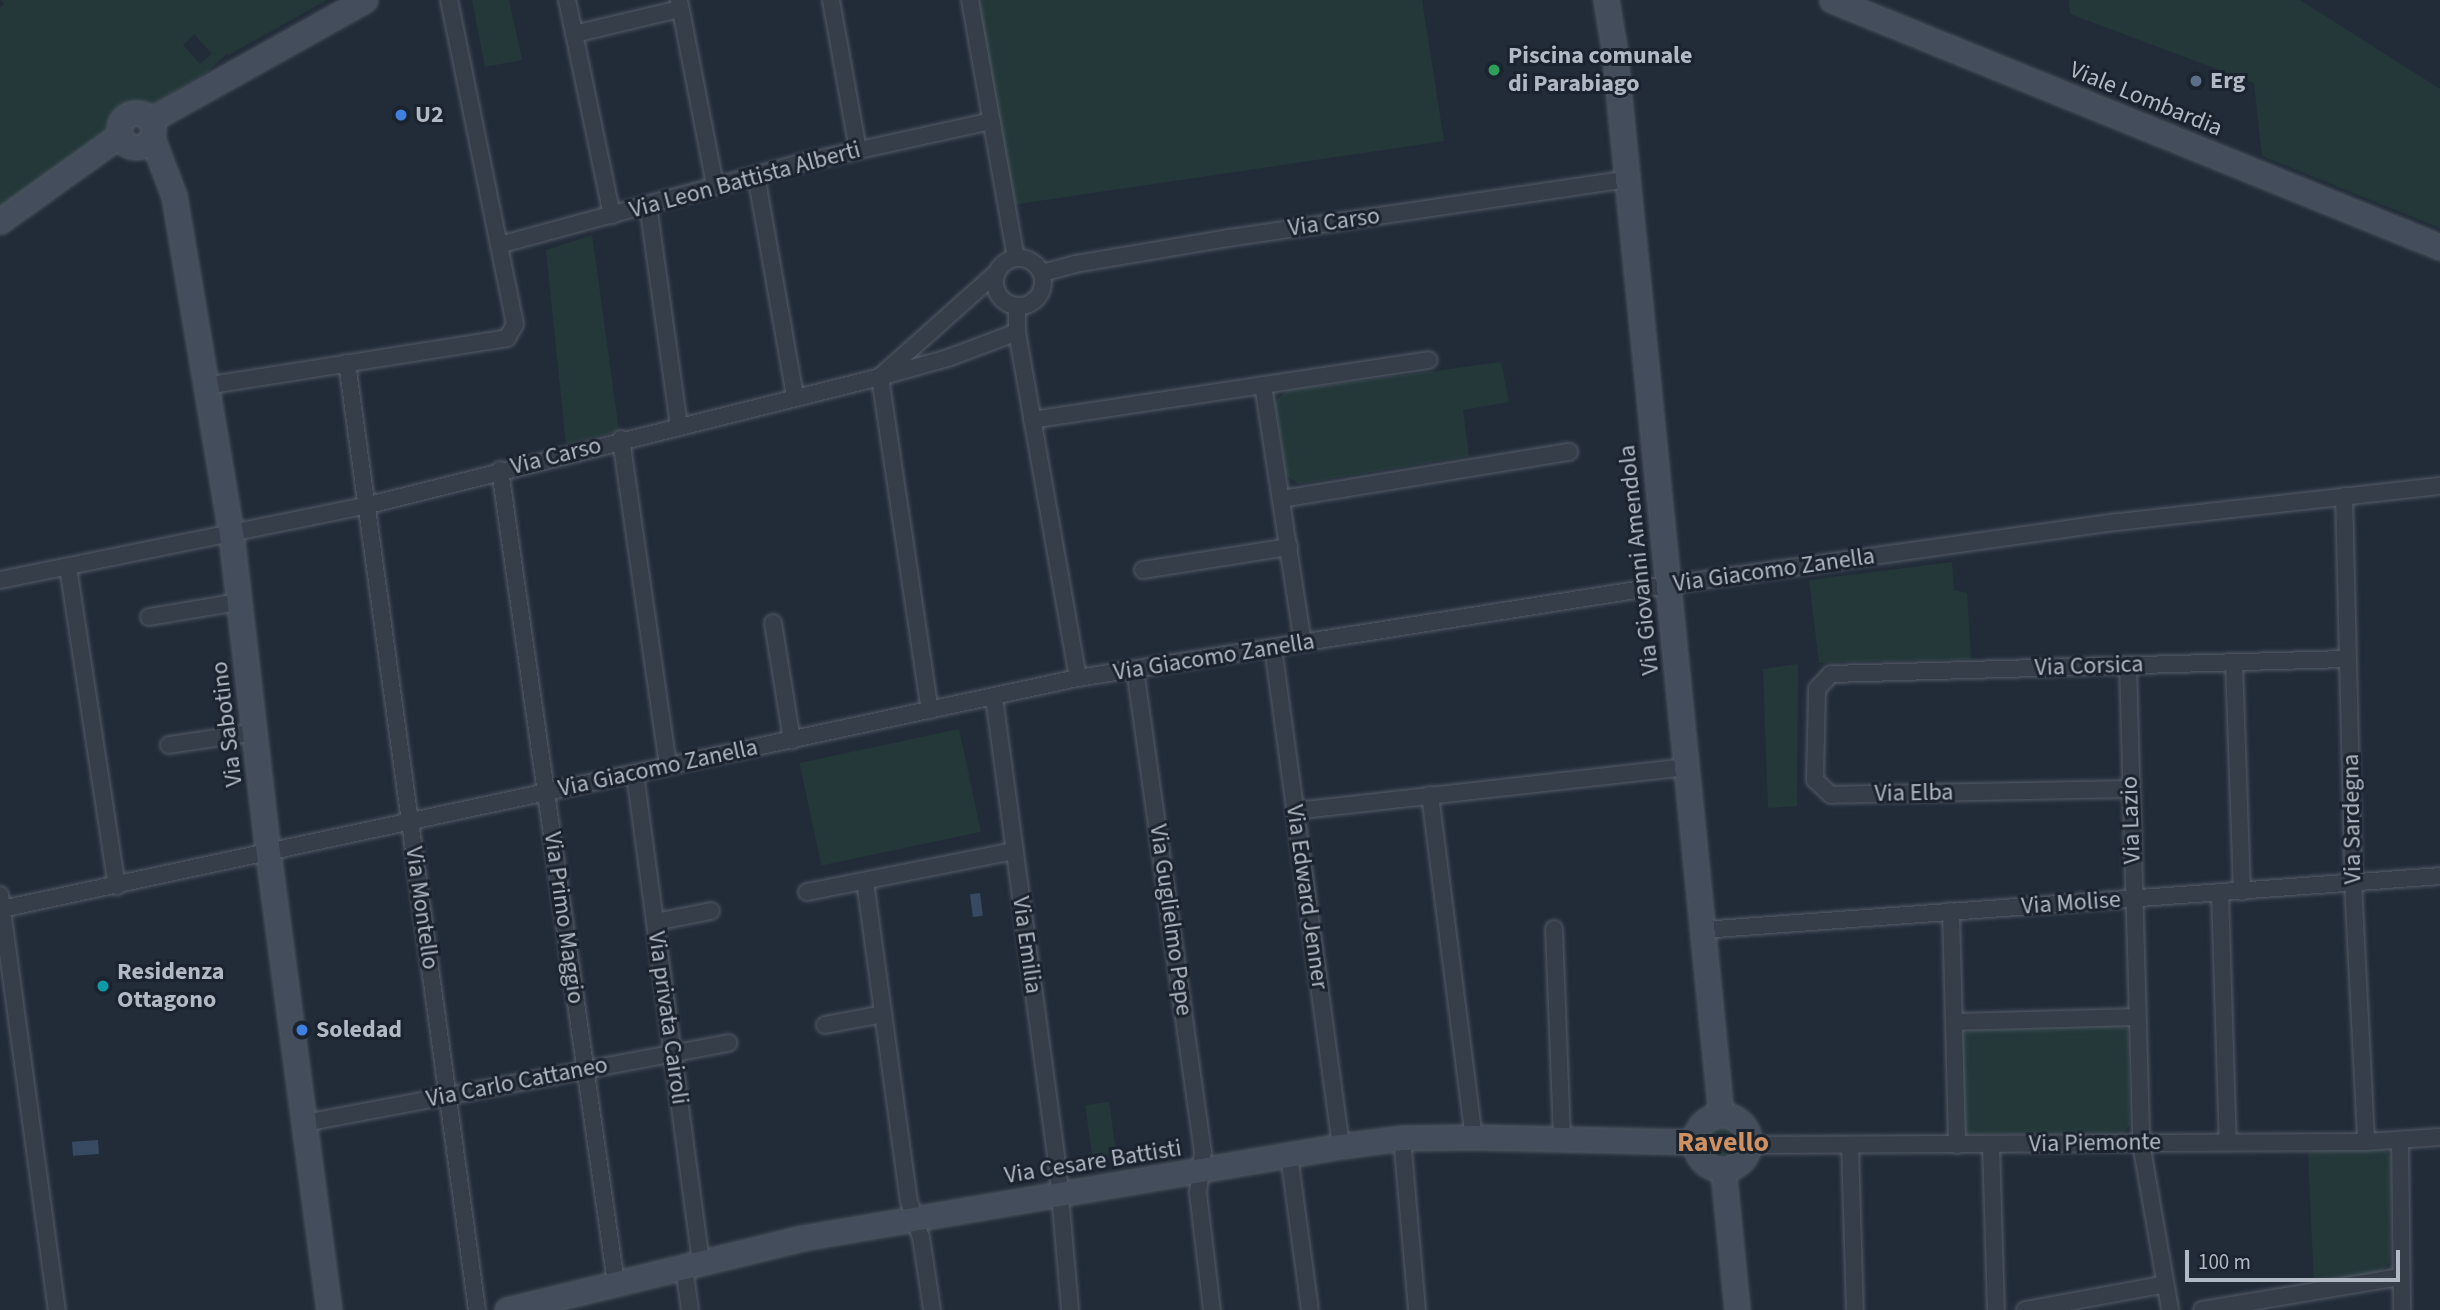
<!DOCTYPE html>
<style>
body{margin:0}
#map{position:relative;width:2440px;height:1310px;overflow:hidden;background:#222c39;font-family:"Source Sans 3",sans-serif}
div>[style]{position:absolute}
.green>*{inset:0;background:#24383a;transform-origin:0 0}
.round{border-radius:50%}
.water>*{inset:0;background:#384a62;transform-origin:0 0}
.roads{filter:drop-shadow(0 0 2px #545c67) drop-shadow(0 0 2px #545c67)}
.street>*{height:16px;margin:-8px;padding:0 8px;transform-origin:8px;border-radius:8px;background:#363e49}
.street>.ring{margin:-8px;padding:0;box-sizing:content-box;background:none;border:16px solid #363e49;border-radius:50%}
.secondary>*{height:23px;margin:-11.5px;padding:0 11.5px;transform-origin:11.5px;border-radius:11.5px;background:#444d5c}
.secondary>.ring{margin:-11.5px;padding:0;box-sizing:content-box;background:none;border:23px solid #444d5c;border-radius:50%}
.dots>*{width:19px;height:19px;translate:-50% -50%;box-sizing:border-box;border:4px solid #1b232e;border-radius:50%}
span{translate:-50% -50%;white-space:nowrap;text-align:center;line-height:1.15;-webkit-text-stroke:6px #1b232e;paint-order:stroke}
.poi-label{font-size:24px;color:#b1b9c5;font-weight:700}
.left{translate:0 -50%;text-align:left}
.street-label{font-size:24px;color:#b1b9c5}
.quarter-label{font-size:28px;color:#cf9162;font-weight:700}
.scale{position:absolute;left:2185px;top:1250px;width:215px;height:32px;box-sizing:border-box;border:4px solid #b1b9c5;border-top:0;padding-left:9px;font-size:21px;line-height:24px;white-space:nowrap;color:#b1b9c5;-webkit-text-stroke:5px #1b232e;paint-order:stroke}
</style>
<div id="map">
<div class="green">
<div style="clip-path:polygon(evenodd,1px 0,327px 0,229px 55px,226px 54px,206px 73px,147px 107px,124px 110px,108px 123px,102px 138px,0 212px,0 8px,4px 4px,1px 0,194px 34px,212px 54px,200px 64px,183px 45px,194px 34px)"></div>
<div style="clip-path:polygon(472px 0,509px 0,522px 60px,485px 67px)"></div>
<div style="clip-path:polygon(978px 0,1422px 0,1444px 141px,1011px 205px)"></div>
<div style="clip-path:polygon(2069px 0,2300px 0,2440px 89px,2440px 228px,2262px 156px,2254px 83px,2070px 14px)"></div>
<div style="clip-path:polygon(592px 235px,619px 431px,566px 444px,546px 250px)"></div>
<div style="clip-path:polygon(1501px 362px,1509px 402px,1463px 410px,1469px 456px,1298px 484px,1286px 475px,1275px 401px,1286px 391px)"></div>
<div style="clip-path:polygon(1952px 562px,1954px 590px,1967px 593px,1971px 659px,1819px 663px,1809px 580px)"></div>
<div style="clip-path:polygon(1798px 664px,1797px 806px,1768px 808px,1763px 669px)"></div>
<div style="left:959px;top:729px;width:105px;height:163px;rotate:78deg"></div>
<div style="clip-path:polygon(2119px 1025px,2128px 1029px,2130px 1125px,2123px 1134px,1965px 1134px,1959px 1037px,1970px 1031px)"></div>
<div style="left:1109px;top:1102px;width:52px;height:24px;rotate:82deg"></div>
<div class="round" style="left:1709px;top:1128px;width:28px;height:28px"></div>
<div style="clip-path:polygon(2384px 1149px,2391px 1156px,2390px 1262px,2379px 1273px,2314px 1283px,2308px 1154px,2311px 1150px)"></div>
</div>
<div class="water">
<div style="left:980px;top:893px;width:23px;height:10px;rotate:83deg"></div>
<div style="left:98px;top:1140px;width:14px;height:26px;rotate:86deg"></div>
</div>
<div class="roads">
<div class="street">
<div style="left:567px;top:0;width:220px;rotate:78.2deg"></div>
<div style="left:679px;top:0;width:189px;rotate:79deg"></div>
<div style="left:831px;top:0;width:152px;rotate:79.8deg"></div>
<div style="left:970px;top:0;width:262px;rotate:79.9deg"></div>
<div style="left:574px;top:34px;width:109px;rotate:-13.3deg"></div>
<div style="left:756px;top:175px;width:224px;rotate:80deg"></div>
<div style="left:648px;top:205px;width:222px;rotate:82deg"></div>
<div style="left:499px;top:245px;width:317px;rotate:-15.2deg"></div>
<div style="left:805px;top:162px;width:191px;rotate:-12.4deg"></div>
<div class="ring" style="left:995px;top:258px;width:32px;height:32px"></div>
<div style="left:1042px;top:273px;width:34px;rotate:-15deg"></div>
<div style="left:1075px;top:264px;width:156px;rotate:-9.6deg"></div>
<div style="left:1229px;top:238px;width:402px;rotate:-8.4deg"></div>
<div style="left:1017px;top:306px;width:26px;rotate:90deg"></div>
<div style="left:1017px;top:332px;width:351px;rotate:80deg"></div>
<div style="left:347px;top:363px;width:956px;rotate:82.18deg"></div>
<div style="left:882px;top:375px;width:153px;rotate:-41.8deg"></div>
<div style="left:880px;top:377px;width:337px;rotate:81.5deg"></div>
<div style="left:1263px;top:385px;width:261px;rotate:81.2deg"></div>
<div style="left:205px;top:386px;width:306px;rotate:-9deg"></div>
<div style="left:507px;top:338px;width:16px;rotate:-60deg"></div>
<div style="left:515px;top:324px;width:331px;rotate:-101.5deg"></div>
<div style="left:1032px;top:420px;width:401px;rotate:-8.6deg"></div>
<div style="left:621px;top:439px;width:330px;rotate:81.8deg"></div>
<div style="left:500px;top:470px;width:821px;rotate:81.88deg"></div>
<div style="left:2344px;top:496px;width:406px;rotate:88.6deg"></div>
<div style="left:2354px;top:902px;width:240px;rotate:87.1deg"></div>
<div style="left:1281px;top:499px;width:292px;rotate:-9.3deg"></div>
<div style="left:68px;top:567px;width:323px;rotate:81.3deg"></div>
<div style="left:1143px;top:570px;width:148px;rotate:-9deg"></div>
<div style="left:0;top:580px;width:372px;rotate:-11.5deg"></div>
<div style="left:365px;top:506px;width:531px;rotate:-14.06deg"></div>
<div style="left:880px;top:377px;width:71px;rotate:-15.6deg"></div>
<div style="left:948px;top:358px;width:74px;rotate:-20.6deg"></div>
<div style="left:149px;top:617px;width:91px;rotate:-9.5deg"></div>
<div style="left:773px;top:623px;width:119px;rotate:80.8deg"></div>
<div style="left:1273px;top:647px;width:504px;rotate:82.24deg"></div>
<div style="left:2234px;top:662px;width:230px;rotate:88deg"></div>
<div style="left:2128px;top:665px;width:478px;rotate:88.4deg"></div>
<div style="left:2141px;top:1143px;width:169px;rotate:80.1deg"></div>
<div style="left:1135px;top:669px;width:487px;rotate:82deg"></div>
<div style="left:1203px;top:1151px;width:42px;rotate:96.8deg"></div>
<div style="left:1198px;top:1193px;width:118px;rotate:83.2deg"></div>
<div style="left:994px;top:697px;width:479px;rotate:82.3deg"></div>
<div style="left:1058px;top:1172px;width:139px;rotate:85deg"></div>
<div style="left:169px;top:745px;width:88px;rotate:-8.5deg"></div>
<div style="left:635px;top:774px;width:492px;rotate:82.3deg"></div>
<div style="left:2130px;top:789px;width:299px;rotate:178.9deg"></div>
<div style="left:1831px;top:795px;width:22px;rotate:-137deg"></div>
<div style="left:1815px;top:780px;width:91px;rotate:-88.7deg"></div>
<div style="left:1817px;top:689px;width:21px;rotate:-47deg"></div>
<div style="left:1831px;top:674px;width:516px;rotate:-1.67deg"></div>
<div style="left:1430px;top:795px;width:345px;rotate:82.7deg"></div>
<div style="left:1295px;top:811px;width:393px;rotate:-6.4deg"></div>
<div style="left:865px;top:881px;width:323px;rotate:82.2deg"></div>
<div style="left:909px;top:1201px;width:38px;rotate:72deg"></div>
<div style="left:921px;top:1237px;width:74px;rotate:81.4deg"></div>
<div style="left:807px;top:892px;width:211px;rotate:-11.2deg"></div>
<div style="left:2220px;top:894px;width:248px;rotate:88.2deg"></div>
<div style="left:0;top:895px;width:419px;rotate:82.2deg"></div>
<div style="left:2px;top:909px;width:1101px;rotate:-12.12deg"></div>
<div style="left:1078px;top:678px;width:597px;rotate:-8.96deg"></div>
<div style="left:1668px;top:585px;width:454px;rotate:-8deg"></div>
<div style="left:2118px;top:522px;width:324px;rotate:-6.4deg"></div>
<div style="left:1951px;top:911px;width:234px;rotate:88.5deg"></div>
<div style="left:655px;top:922px;width:57px;rotate:-11.1deg"></div>
<div style="left:1554px;top:929px;width:210px;rotate:87.8deg"></div>
<div style="left:1702px;top:930px;width:740px;rotate:-4.18deg"></div>
<div style="left:1954px;top:1022px;width:183px;rotate:-1.6deg"></div>
<div style="left:825px;top:1025px;width:59px;rotate:-10.7deg"></div>
<div style="left:305px;top:1123px;width:431px;rotate:-10.7deg"></div>
<div style="left:1402px;top:1138px;width:173px;rotate:85deg"></div>
<div style="left:2400px;top:1140px;width:170px;rotate:89.3deg"></div>
<div style="left:1991px;top:1144px;width:166px;rotate:88.3deg"></div>
<div style="left:1749px;top:1145px;width:617px;rotate:-0.28deg"></div>
<div style="left:2366px;top:1142px;width:74px;rotate:-3.9deg"></div>
<div style="left:1850px;top:1145px;width:165px;rotate:88.3deg"></div>
<div style="left:1289px;top:1155px;width:156px;rotate:82.3deg"></div>
<div style="left:684px;top:1267px;width:43px;rotate:82.1deg"></div>
<div style="left:2025px;top:1310px;width:143px;rotate:-10.4deg"></div>
<div style="left:2202px;top:1310px;width:201px;rotate:-9.5deg"></div>
</div>
<div class="secondary">
<div style="left:1606px;top:0;width:49px;rotate:80.5deg"></div>
<div style="left:1614px;top:48px;width:1072px;rotate:84.27deg"></div>
<div style="left:1832px;top:0;width:656px;rotate:22.11deg"></div>
<div class="ring" style="left:119px;top:113px;width:11px;height:11px"></div>
<div style="left:150px;top:120px;width:246px;rotate:-29.2deg"></div>
<div style="left:152px;top:138px;width:62px;rotate:69.2deg"></div>
<div style="left:174px;top:196px;width:343px;rotate:80.4deg"></div>
<div style="left:231px;top:534px;width:321px;rotate:83.4deg"></div>
<div style="left:268px;top:853px;width:461px;rotate:82.4deg"></div>
<div style="left:0;top:221px;width:148px;rotate:-35.6deg"></div>
<div class="ring" style="left:1695px;top:1115px;width:31px;height:31px"></div>
<div style="left:1723px;top:1169px;width:142px;rotate:84.3deg"></div>
<div style="left:507px;top:1310px;width:304px;rotate:-13.7deg"></div>
<div style="left:802px;top:1238px;width:547px;rotate:-9.69deg"></div>
<div style="left:1341px;top:1146px;width:62px;rotate:-7.5deg"></div>
<div style="left:1402px;top:1138px;width:72px;rotate:-0.8deg"></div>
<div style="left:1474px;top:1137px;width:221px;rotate:1.3deg"></div>
</div>
</div>
<div class="dots">
<div style="left:1494px;top:70px;background:#2e9e5b"></div>
<div style="left:2196px;top:81px;background:#5c6f8a"></div>
<div style="left:401px;top:115px;background:#3f7fe0"></div>
<div style="left:103px;top:986px;background:#0f9aa8"></div>
<div style="left:302px;top:1030px;background:#3f7fe0"></div>
</div>
<div class="poi-label">
<span class="left" style="left:1508px;top:70px">Piscina comunale<br>di Parabiago</span>
<span class="left" style="left:2210px;top:81px">Erg</span>
<span class="left" style="left:415px;top:115px">U2</span>
<span class="left" style="left:117px;top:986px">Residenza<br>Ottagono</span>
<span class="left" style="left:316px;top:1030px">Soledad</span>
</div>
<div class="street-label">
<span style="left:2146px;top:99px;rotate:22deg">Viale Lombardia</span>
<span style="left:745px;top:180px;rotate:-15deg">Via Leon Battista Alberti</span>
<span style="left:1334px;top:222px;rotate:-8deg">Via Carso</span>
<span style="left:556px;top:456px;rotate:-14deg">Via Carso</span>
<span style="left:1639px;top:560px;rotate:-96deg">Via Giovanni Amendola</span>
<span style="left:1774px;top:570px;rotate:-8deg">Via Giacomo Zanella</span>
<span style="left:1214px;top:657px;rotate:-9deg">Via Giacomo Zanella</span>
<span style="left:2089px;top:666px;rotate:-2deg">Via Corsica</span>
<span style="left:227px;top:724px;rotate:-97deg">Via Sabotino</span>
<span style="left:658px;top:768px;rotate:-12deg">Via Giacomo Zanella</span>
<span style="left:1914px;top:793px;rotate:-1deg">Via Elba</span>
<span style="left:2352px;top:819px;rotate:-91deg">Via Sardegna</span>
<span style="left:2131px;top:820px;rotate:-92deg">Via Lazio</span>
<span style="left:1307px;top:897px;rotate:82deg">Via Edward Jenner</span>
<span style="left:2071px;top:903px;rotate:-4deg">Via Molise</span>
<span style="left:422px;top:908px;rotate:82deg">Via Montello</span>
<span style="left:564px;top:918px;rotate:82deg">Via Primo Maggio</span>
<span style="left:1171px;top:920px;rotate:82deg">Via Guglielmo Pepe</span>
<span style="left:1027px;top:945px;rotate:82deg">Via Emilia</span>
<span style="left:668px;top:1018px;rotate:82deg">Via privata Cairoli</span>
<span style="left:517px;top:1082px;rotate:-11deg">Via Carlo Cattaneo</span>
<span style="left:2095px;top:1143px;rotate:-1deg">Via Piemonte</span>
<span style="left:1093px;top:1162px;rotate:-9deg">Via Cesare Battisti</span>
</div>
<div class="quarter-label">
<span style="left:1723px;top:1142px">Ravello</span>
</div>
<div class="scale">100 m</div>
</div>
